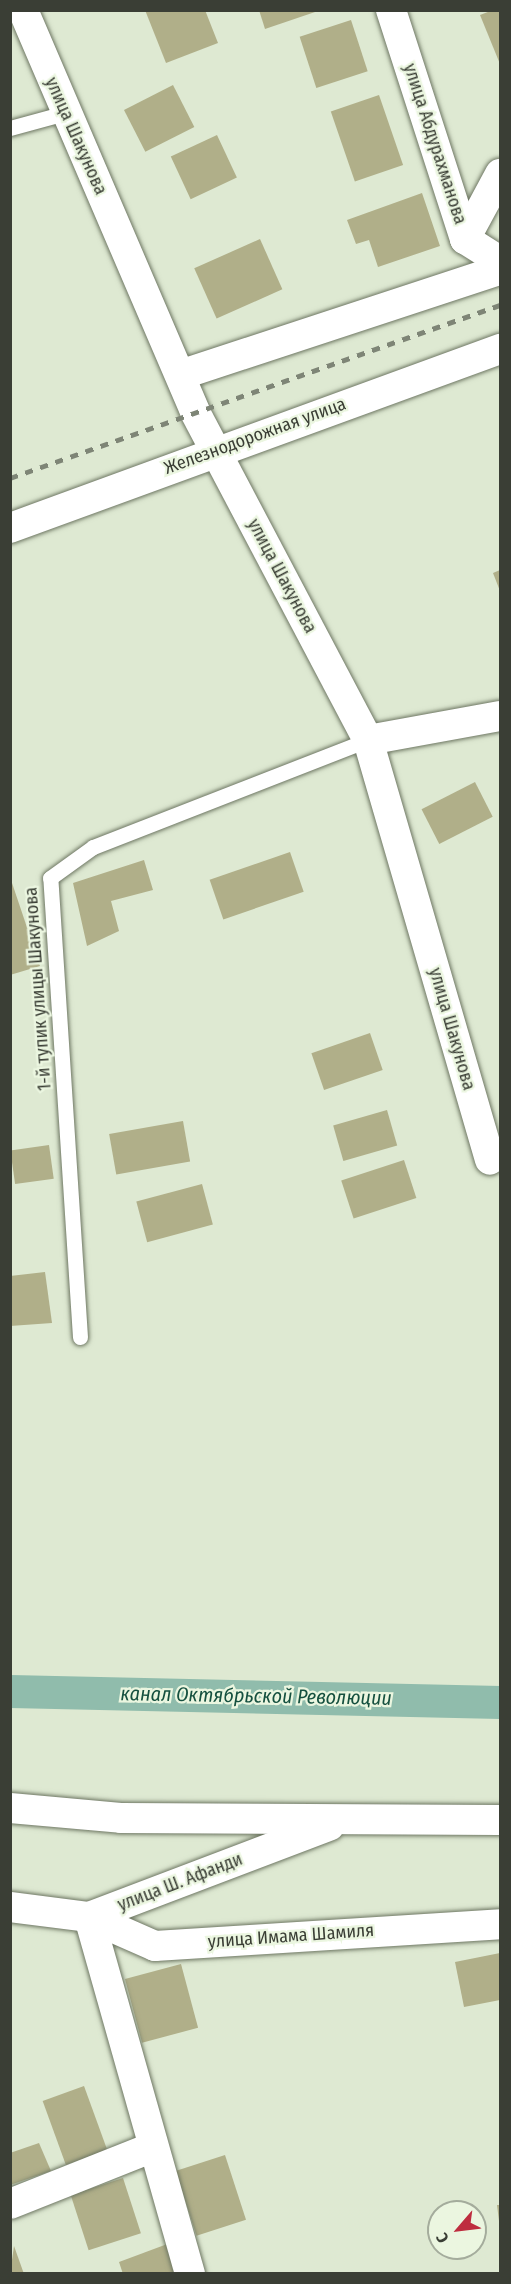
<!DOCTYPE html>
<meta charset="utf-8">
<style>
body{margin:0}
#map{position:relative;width:511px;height:2284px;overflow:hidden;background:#dee9d2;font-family:"Fira Sans Condensed",sans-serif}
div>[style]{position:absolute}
.canal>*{height:33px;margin:-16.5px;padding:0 16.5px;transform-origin:16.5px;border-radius:16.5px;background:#90bcac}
.building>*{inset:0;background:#b0af89;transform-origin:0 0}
.roads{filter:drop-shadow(0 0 2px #6e7763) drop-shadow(0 0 2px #6e7763)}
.lane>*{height:15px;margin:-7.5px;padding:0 7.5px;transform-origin:7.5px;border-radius:7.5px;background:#fff}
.street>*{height:30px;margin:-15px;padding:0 15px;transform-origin:15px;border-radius:15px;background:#fff}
.rail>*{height:4.5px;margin-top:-2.25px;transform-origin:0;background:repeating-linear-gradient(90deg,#7e8576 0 8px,transparent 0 16px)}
span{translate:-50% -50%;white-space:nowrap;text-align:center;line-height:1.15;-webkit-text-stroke:4.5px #ebf6e0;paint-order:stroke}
.street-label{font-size:18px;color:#3a3e35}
.water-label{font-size:20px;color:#15503f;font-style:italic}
.frame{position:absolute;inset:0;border:12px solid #3a3e35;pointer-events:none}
.north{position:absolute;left:427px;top:2200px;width:60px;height:60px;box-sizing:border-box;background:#ebf6e0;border:2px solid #a4ac9c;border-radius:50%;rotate:242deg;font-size:16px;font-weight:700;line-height:24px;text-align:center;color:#3a3e35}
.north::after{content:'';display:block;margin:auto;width:21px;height:27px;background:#be2d3f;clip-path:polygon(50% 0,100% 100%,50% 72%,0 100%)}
</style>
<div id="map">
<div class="canal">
<div style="left:10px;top:1691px;width:490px;rotate:1.3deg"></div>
</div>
<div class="building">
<div style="clip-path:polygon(145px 10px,205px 10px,218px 43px,166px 63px)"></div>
<div style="clip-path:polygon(259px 10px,318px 10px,318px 11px,265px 29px)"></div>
<div style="clip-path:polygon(493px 10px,500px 10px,500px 64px,480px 15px)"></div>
<div style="left:351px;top:20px;width:54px;height:54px;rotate:72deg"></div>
<div style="left:173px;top:85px;width:47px;height:55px;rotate:63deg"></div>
<div style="left:379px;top:95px;width:74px;height:51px;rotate:71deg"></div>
<div style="left:217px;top:135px;width:47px;height:51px;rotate:65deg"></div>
<div style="clip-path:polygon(422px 193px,440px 246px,378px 267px,369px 240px,356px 244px,347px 220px)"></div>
<div style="left:260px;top:239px;width:55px;height:72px;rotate:66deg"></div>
<div style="clip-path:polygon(500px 570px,500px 591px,493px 573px)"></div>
<div style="left:475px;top:782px;width:39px;height:60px;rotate:63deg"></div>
<div style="left:290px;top:852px;width:42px;height:85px;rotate:71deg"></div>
<div style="clip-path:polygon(144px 860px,153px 890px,111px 901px,119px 931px,87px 946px,73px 883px)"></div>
<div style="clip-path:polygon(10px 877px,40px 966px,10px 975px)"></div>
<div style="left:370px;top:1033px;width:39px;height:62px;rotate:71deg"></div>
<div style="left:387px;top:1110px;width:37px;height:56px;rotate:74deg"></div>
<div style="left:183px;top:1121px;width:41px;height:75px;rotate:80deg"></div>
<div style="left:49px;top:1145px;width:34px;height:39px;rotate:82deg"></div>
<div style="left:404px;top:1160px;width:40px;height:66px;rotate:72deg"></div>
<div style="left:202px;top:1184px;width:42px;height:68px;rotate:75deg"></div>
<div style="clip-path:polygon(45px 1272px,52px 1323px,10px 1326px,10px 1276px)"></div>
<div style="clip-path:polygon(500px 1953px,500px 2000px,464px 2007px,455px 1962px)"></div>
<div style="left:181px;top:1964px;width:66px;height:58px;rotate:75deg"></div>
<div style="left:84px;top:2086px;width:68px;height:44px;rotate:70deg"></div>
<div style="clip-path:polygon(39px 2143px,51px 2171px,10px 2185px,10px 2153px)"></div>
<div style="left:225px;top:2155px;width:68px;height:52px;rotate:72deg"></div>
<div style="left:123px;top:2178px;width:58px;height:55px;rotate:72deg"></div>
<div style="clip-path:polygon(497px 2205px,500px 2205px,500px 2221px,499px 2221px)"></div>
<div style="clip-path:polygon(170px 2243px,181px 2274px,123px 2274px,119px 2262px)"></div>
<div style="clip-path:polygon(14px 2246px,24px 2274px,10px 2274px)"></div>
</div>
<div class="roads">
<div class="lane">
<div style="left:10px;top:128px;width:57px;rotate:-15.3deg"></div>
<div style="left:80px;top:1337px;width:460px;rotate:-93.7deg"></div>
<div style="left:50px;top:878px;width:53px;rotate:-35.8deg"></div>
<div style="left:93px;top:847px;width:295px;rotate:-21.3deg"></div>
</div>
<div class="street">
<div style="left:23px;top:10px;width:437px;rotate:66.8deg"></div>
<div style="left:195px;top:412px;width:371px;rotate:62.2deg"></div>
<div style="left:368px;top:740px;width:437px;rotate:73.8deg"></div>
<div style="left:391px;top:10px;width:241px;rotate:72.1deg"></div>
<div style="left:465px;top:239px;width:41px;rotate:32.2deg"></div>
<div style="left:465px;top:239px;width:74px;rotate:-61.7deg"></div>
<div style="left:183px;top:374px;width:334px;rotate:-18.2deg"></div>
<div style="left:10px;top:528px;width:522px;rotate:-20.07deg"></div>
<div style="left:368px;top:740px;width:134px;rotate:-10.3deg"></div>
<div style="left:10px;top:1808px;width:111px;rotate:5.1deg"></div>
<div style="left:121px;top:1818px;width:379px;rotate:0.3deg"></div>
<div style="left:10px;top:1907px;width:80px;rotate:7.2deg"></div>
<div style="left:89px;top:1917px;width:257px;rotate:-20.8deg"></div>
<div style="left:89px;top:1917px;width:72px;rotate:23.7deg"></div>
<div style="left:155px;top:1946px;width:346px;rotate:-3.6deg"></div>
<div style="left:89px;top:1917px;width:371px;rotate:74.2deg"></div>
<div style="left:10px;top:2204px;width:152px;rotate:-21.7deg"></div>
</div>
</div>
<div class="rail">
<div style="left:10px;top:478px;width:520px;rotate:-19.45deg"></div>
</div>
<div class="street-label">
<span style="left:76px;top:136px;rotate:66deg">улица Шакунова</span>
<span style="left:435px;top:144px;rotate:72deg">улица Абдурахманова</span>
<span style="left:255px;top:436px;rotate:-20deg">Железнодорожная улица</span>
<span style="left:282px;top:576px;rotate:62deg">улица Шакунова</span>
<span style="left:38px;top:989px;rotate:-94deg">1-й тупик улицы Шакунова</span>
<span style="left:452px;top:1029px;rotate:74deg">улица Шакунова</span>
<span style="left:180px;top:1882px;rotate:-21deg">улица Ш. Афанди</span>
<span style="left:291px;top:1936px;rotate:-4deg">улица Имама Шамиля</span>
</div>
<div class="water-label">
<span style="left:256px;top:1696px;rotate:1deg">канал Октябрьской Революции</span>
</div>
<div class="frame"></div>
<div class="north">С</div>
</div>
